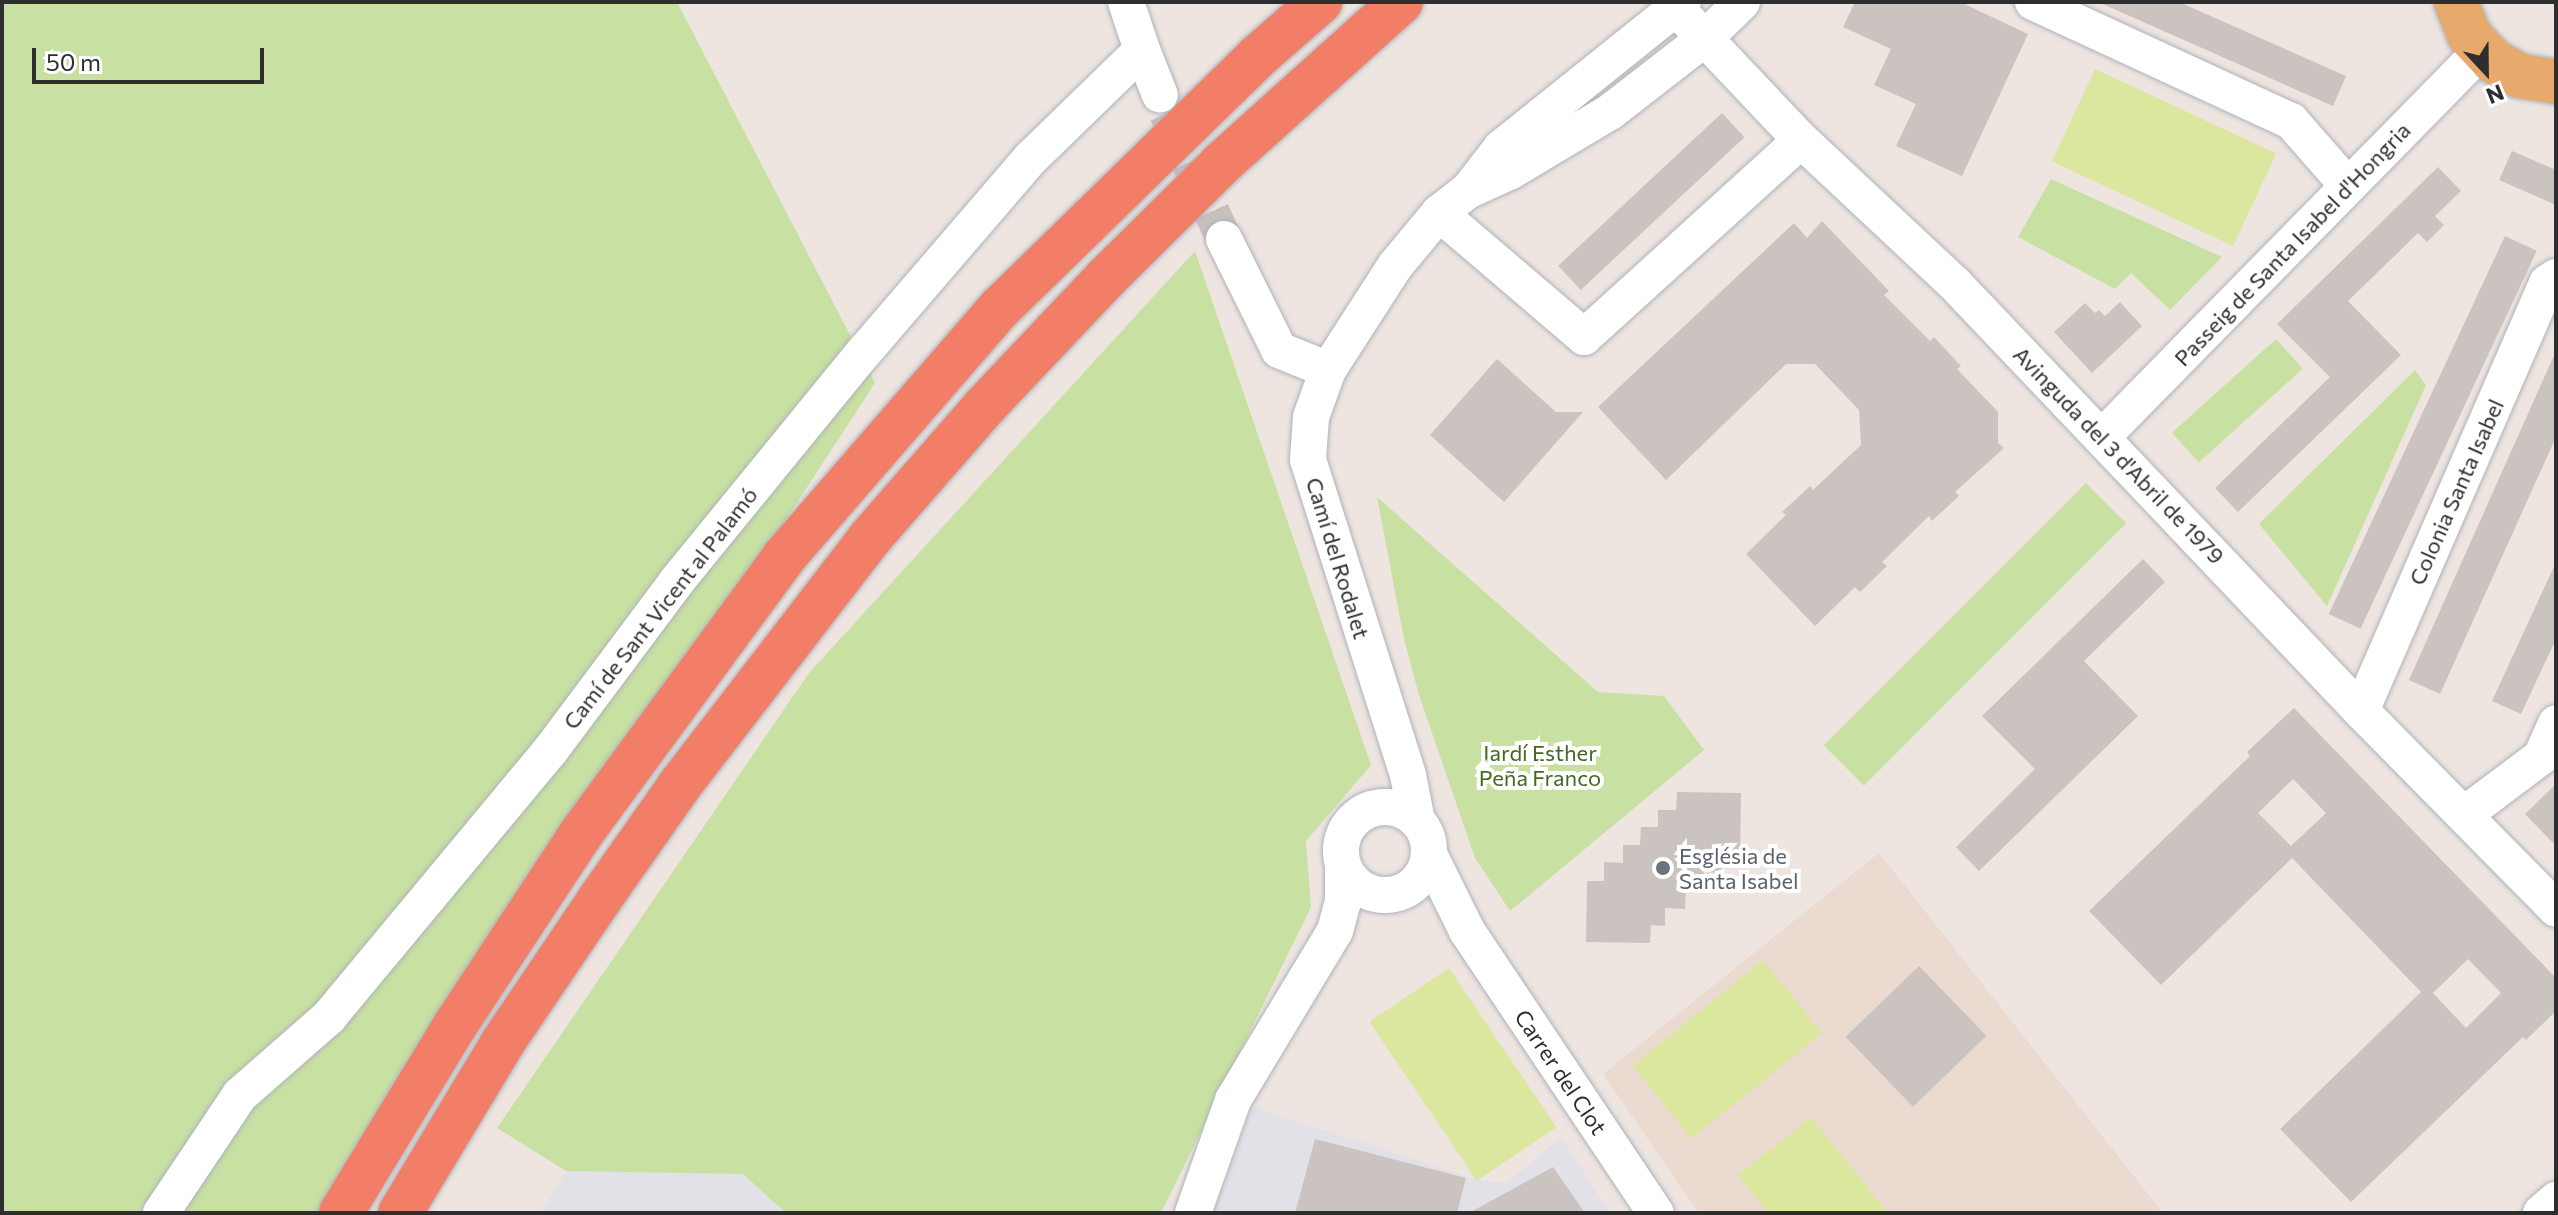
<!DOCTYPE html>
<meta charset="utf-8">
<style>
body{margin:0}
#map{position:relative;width:2558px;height:1215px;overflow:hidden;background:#eee5e1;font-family:Commissioner,sans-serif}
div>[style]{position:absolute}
.industrial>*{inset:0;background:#e1e1e7}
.education>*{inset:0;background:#eadad0}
.green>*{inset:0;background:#c8e0a2;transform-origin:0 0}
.pitch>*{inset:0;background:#dbe69f;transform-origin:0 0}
.building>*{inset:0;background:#cac3bf;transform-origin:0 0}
.minor-tunnel>*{height:36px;margin-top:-18px;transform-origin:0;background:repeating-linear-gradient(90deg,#c8c0bd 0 36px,transparent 0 54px)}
.roads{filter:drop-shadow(0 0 2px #aeb3b9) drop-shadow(0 0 2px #aeb3b9)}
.minor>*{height:36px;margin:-18px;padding:0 18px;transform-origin:18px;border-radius:18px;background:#fff}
.minor>.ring{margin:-18px;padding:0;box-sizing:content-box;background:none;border:36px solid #fff;border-radius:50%}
.major>*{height:44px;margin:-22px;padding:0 22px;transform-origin:22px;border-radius:22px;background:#e8aa6c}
.highway>*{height:44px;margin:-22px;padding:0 22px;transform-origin:22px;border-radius:22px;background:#f37e67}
.dots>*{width:22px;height:22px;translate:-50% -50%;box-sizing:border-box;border:4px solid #fff;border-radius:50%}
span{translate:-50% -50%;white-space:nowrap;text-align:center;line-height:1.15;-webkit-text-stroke:8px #fff;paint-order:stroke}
.street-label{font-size:22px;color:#2e2e2e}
.park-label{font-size:22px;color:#426821}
.worship-label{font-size:22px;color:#5b616d}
.left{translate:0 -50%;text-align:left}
.frame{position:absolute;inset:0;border:4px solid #2e2e2e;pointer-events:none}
.north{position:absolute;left:2446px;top:32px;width:80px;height:80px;-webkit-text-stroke:6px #fff;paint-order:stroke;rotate:158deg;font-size:22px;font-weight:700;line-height:32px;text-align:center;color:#2e2e2e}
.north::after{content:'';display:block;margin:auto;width:28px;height:36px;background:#2e2e2e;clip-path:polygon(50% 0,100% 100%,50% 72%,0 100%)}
.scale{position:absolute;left:32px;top:48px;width:232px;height:36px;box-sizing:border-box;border:4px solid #2e2e2e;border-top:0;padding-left:10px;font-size:24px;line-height:28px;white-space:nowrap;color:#2e2e2e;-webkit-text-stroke:6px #fff;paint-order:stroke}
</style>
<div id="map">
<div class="industrial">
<div style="clip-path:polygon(1253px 1107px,1478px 1180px,1507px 1183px,1561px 1137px,1610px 1213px,1214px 1213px)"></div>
<div style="clip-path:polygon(566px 1171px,743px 1174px,786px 1213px,541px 1213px)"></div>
</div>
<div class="education">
<div style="clip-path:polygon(1879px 853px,2163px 1213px,1699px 1213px,1603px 1074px)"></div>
</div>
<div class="green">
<div style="clip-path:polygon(2px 2px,677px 2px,875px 383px,334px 1213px,2px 1213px)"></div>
<div style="clip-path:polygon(2051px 179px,2222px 257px,2170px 310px,2131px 273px,2115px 289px,2018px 237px)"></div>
<div style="clip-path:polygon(1195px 251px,1371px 765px,1306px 841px,1311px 907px,1161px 1213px,786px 1213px,743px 1174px,566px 1171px,497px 1128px,809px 673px)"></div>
<div style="left:2276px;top:339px;width:40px;height:140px;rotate:48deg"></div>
<div style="clip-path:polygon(2415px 370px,2426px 385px,2327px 606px,2259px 524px)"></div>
<div style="left:2086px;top:483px;width:57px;height:371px;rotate:45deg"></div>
<div style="clip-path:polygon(1377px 497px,1598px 692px,1664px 696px,1704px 750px,1510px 911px,1475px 858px,1419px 695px,1404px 639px)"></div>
</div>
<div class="pitch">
<div style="left:2095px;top:69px;width:200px;height:102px;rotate:25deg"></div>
<div style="left:1763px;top:960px;width:94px;height:168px;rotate:51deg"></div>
<div style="left:1449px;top:968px;width:192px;height:96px;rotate:56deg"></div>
<div style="clip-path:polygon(1811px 1117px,1888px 1213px,1768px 1213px,1738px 1175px)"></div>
</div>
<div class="building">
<div style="clip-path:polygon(1855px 2px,1960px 2px,2028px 34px,1962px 176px,1896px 146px,1916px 104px,1874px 85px,1891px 49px,1843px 27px)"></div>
<div style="clip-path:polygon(2098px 2px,2179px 2px,2346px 76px,2333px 106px)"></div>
<div style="left:1722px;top:113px;width:33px;height:224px;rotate:47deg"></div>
<div style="clip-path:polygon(2512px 151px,2556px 170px,2556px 205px,2499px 180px)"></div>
<div style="clip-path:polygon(2438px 167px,2461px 191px,2435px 216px,2444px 225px,2427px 242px,2418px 233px,2348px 301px,2401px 355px,2238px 512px,2215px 488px,2330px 377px,2277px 324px)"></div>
<div style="clip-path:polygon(1822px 221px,1889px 291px,1884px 295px,1930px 341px,1934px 337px,1961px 366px,1957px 369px,1998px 412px,1998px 443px,2004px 448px,1955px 492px,1959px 496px,1932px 521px,1929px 516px,1882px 562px,1887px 566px,1860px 592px,1855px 587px,1815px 626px,1746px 554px,1786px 515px,1782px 512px,1810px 486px,1813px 490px,1861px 445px,1859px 410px,1815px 364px,1786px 364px,1666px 480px,1598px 407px,1794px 223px,1807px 238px)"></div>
<div style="left:2505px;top:236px;width:35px;height:417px;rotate:25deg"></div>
<div style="clip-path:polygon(2120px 302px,2142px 326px,2092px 373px,2054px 332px,2085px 303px,2095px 313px,2099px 310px,2105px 316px)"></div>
<div style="clip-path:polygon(2556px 351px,2556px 437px,2440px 694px,2409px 680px)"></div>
<div style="clip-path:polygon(1497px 359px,1556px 412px,1583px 412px,1504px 502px,1430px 435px)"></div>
<div style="clip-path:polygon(2143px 559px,2165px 582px,2084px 661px,2138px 716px,1979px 871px,1956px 847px,2035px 769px,1982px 716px)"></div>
<div style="clip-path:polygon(2556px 562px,2556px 639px,2521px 714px,2492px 701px)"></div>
<div style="clip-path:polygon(evenodd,2294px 708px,2556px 978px,2556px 1011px,2526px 1040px,2523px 1037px,2351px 1202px,2280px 1129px,2421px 992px,2292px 858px,2161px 985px,2089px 911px,2250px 756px,2247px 752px,2294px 708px,2293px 779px,2326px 813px,2291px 846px,2258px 813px,2293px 779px,2294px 708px,2468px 959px,2501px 993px,2466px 1028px,2433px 993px,2468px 959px)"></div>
<div style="clip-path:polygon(2556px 784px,2556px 846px,2525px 814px)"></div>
<div style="clip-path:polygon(1677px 792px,1741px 793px,1740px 856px,1722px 856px,1721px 873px,1704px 872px,1703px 890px,1686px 890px,1685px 909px,1665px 908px,1665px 926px,1651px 925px,1650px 943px,1586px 942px,1587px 881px,1604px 881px,1604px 862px,1623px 863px,1623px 845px,1640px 845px,1641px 827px,1658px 827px,1658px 810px,1676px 810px)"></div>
<div style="left:1919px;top:966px;width:97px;height:102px;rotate:46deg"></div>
<div style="clip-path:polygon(1315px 1139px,1466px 1178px,1457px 1213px,1295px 1213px)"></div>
<div style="clip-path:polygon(1553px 1167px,1585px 1213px,1469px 1213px)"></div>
</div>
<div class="minor-tunnel">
<div style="left:1167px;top:113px;width:138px;rotate:65.7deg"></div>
</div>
<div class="roads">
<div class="minor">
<div style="left:1126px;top:2px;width:51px;rotate:71.6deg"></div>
<div style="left:2033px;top:2px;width:284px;rotate:24.8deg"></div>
<div style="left:2291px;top:121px;width:86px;rotate:48.8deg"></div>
<div style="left:1676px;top:8px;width:182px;rotate:46.6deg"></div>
<div style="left:1801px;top:140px;width:209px;rotate:43.1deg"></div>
<div style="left:1954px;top:283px;width:591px;rotate:46.44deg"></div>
<div style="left:2361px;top:711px;width:278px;rotate:45.4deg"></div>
<div style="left:1471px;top:187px;width:49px;rotate:-52.4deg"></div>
<div style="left:1501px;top:148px;width:233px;rotate:-38.7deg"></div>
<div style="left:1439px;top:213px;width:191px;rotate:40.5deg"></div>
<div style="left:1584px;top:337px;width:293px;rotate:-42.2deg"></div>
<div style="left:1224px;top:239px;width:124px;rotate:63.6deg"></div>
<div style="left:1279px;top:350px;width:53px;rotate:22.2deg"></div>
<div style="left:2102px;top:437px;width:541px;rotate:-45.52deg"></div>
<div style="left:2361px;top:711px;width:467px;rotate:-66.5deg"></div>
<div style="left:2547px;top:283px;width:11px;rotate:-34deg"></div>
<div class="ring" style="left:1341px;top:807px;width:52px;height:52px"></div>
<div style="left:2465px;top:814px;width:95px;rotate:-36.9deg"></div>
<div style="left:2541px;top:757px;width:37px;rotate:-66deg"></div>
<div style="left:1417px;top:821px;width:47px;rotate:-101.1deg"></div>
<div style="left:1408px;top:775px;width:331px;rotate:-107.6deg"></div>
<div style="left:1308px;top:459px;width:42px;rotate:-85.9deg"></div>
<div style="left:1311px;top:417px;width:50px;rotate:-70.1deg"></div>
<div style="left:1328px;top:370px;width:124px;rotate:-57.2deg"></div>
<div style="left:1395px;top:266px;width:69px;rotate:-50.3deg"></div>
<div style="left:1439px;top:213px;width:36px;rotate:-38deg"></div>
<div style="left:1467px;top:191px;width:48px;rotate:-24.4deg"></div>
<div style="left:1511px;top:171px;width:115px;rotate:-30.8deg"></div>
<div style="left:1610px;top:112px;width:119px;rotate:-37.8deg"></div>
<div style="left:1704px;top:39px;width:53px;rotate:-44.2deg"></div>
<div style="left:1429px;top:854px;width:86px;rotate:63.7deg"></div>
<div style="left:1467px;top:931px;width:339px;rotate:56.2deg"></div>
<div style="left:161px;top:1213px;width:142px;rotate:-56.2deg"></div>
<div style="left:240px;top:1095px;width:118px;rotate:-41.2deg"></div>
<div style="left:329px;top:1017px;width:346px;rotate:-50.3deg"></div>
<div style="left:550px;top:751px;width:212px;rotate:-53.2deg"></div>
<div style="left:677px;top:581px;width:296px;rotate:-50.8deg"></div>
<div style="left:864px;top:352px;width:255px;rotate:-49.3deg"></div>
<div style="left:1030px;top:159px;width:156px;rotate:-44.2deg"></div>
<div style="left:1142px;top:50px;width:48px;rotate:68.2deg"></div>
<div style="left:1193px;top:1213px;width:120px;rotate:-70.5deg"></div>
<div style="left:1233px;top:1100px;width:197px;rotate:-58.9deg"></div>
<div style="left:1335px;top:931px;width:30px;rotate:-75deg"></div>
<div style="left:1343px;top:902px;width:36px;rotate:-90deg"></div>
<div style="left:2541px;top:1213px;width:20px;rotate:-41deg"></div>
</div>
<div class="major">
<div style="left:2456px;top:2px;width:35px;rotate:68deg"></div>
<div style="left:2469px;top:35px;width:35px;rotate:47deg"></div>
<div style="left:2493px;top:61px;width:31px;rotate:29deg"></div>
<div style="left:2520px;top:76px;width:36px;rotate:9deg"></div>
</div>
<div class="highway">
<div style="left:341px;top:1213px;width:221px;rotate:-58.7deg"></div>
<div style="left:456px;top:1024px;width:226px;rotate:-56.7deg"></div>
<div style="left:580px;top:835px;width:345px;rotate:-53.7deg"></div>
<div style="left:784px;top:557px;width:330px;rotate:-49.1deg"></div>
<div style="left:1000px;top:308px;width:359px;rotate:-44.3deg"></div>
<div style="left:1257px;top:57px;width:84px;rotate:-41.1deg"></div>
<div style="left:400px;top:1213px;width:200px;rotate:-58.9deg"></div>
<div style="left:503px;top:1042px;width:171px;rotate:-55.9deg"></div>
<div style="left:599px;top:900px;width:139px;rotate:-54.9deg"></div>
<div style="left:679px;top:786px;width:312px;rotate:-52.4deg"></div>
<div style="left:869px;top:539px;width:176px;rotate:-48.9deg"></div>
<div style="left:985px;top:406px;width:176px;rotate:-46.6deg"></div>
<div style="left:1106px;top:278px;width:162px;rotate:-44.7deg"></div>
<div style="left:1221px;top:164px;width:242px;rotate:-42deg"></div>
</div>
</div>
<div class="dots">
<div style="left:1663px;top:868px;background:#6b7280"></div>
</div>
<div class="street-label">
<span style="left:2292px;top:244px;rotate:-46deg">Passeig de Santa Isabel d'Hongria</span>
<span style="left:2119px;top:455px;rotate:46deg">Avinguda del 3 d'Abril de 1979</span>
<span style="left:2456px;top:492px;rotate:-66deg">Colonia Santa Isabel</span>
<span style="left:1338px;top:558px;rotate:73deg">Camí del Rodalet</span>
<span style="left:660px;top:608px;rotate:-52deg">Camí de Sant Vicent al Palamó</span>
<span style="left:1561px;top:1072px;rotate:56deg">Carrer del Clot</span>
</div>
<div class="park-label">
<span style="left:1540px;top:765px">Jardí Esther<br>Peña Franco</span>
</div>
<div class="worship-label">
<span class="left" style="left:1679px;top:868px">Església de<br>Santa Isabel</span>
</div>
<div class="frame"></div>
<div class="north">N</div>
<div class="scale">50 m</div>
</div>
